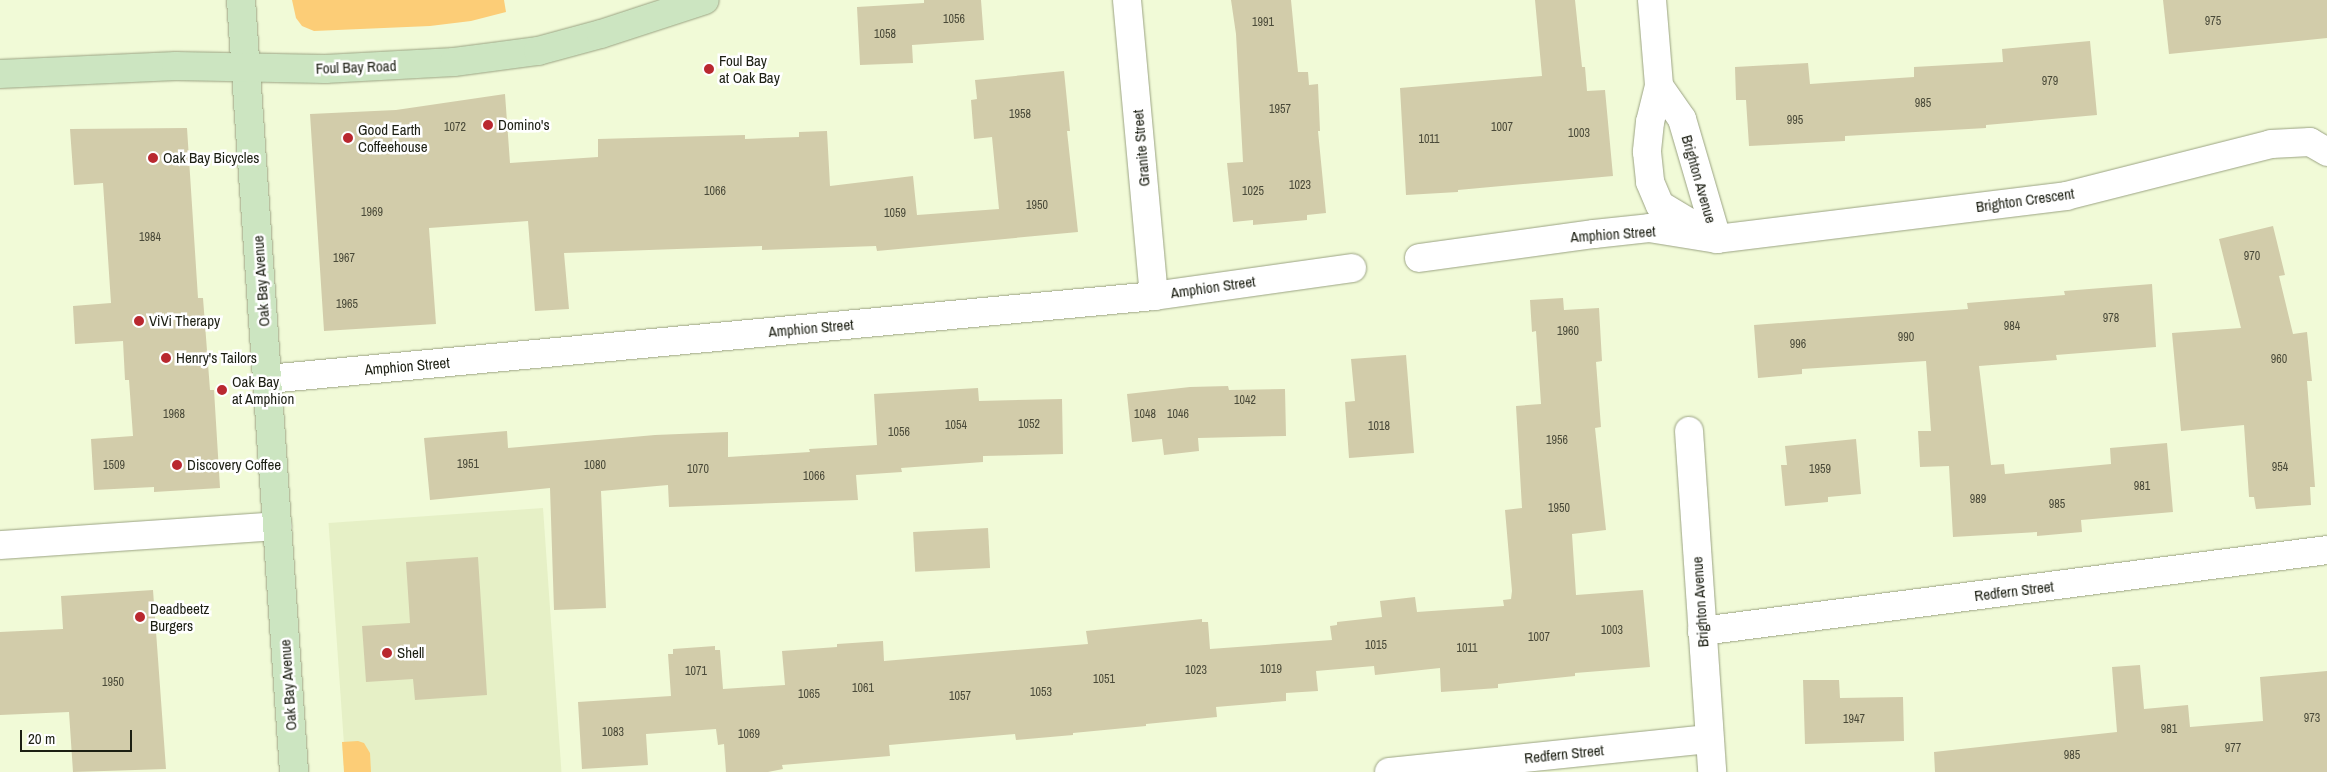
<!DOCTYPE html>
<style>
body{margin:0}
#map{position:relative;width:2327px;height:772px;overflow:hidden;background:#f1fad7;font-family:"Archivo Narrow",sans-serif}
div>[style]{position:absolute}
.built>*{inset:0;background:#e6f0c6;transform-origin:0 0}
.green>*{inset:0;background:#fccd77}
.building>*{inset:0;background:#d2ccaa;transform-origin:0 0}
.roads{filter:drop-shadow(0 0 1px #9ba383) drop-shadow(0 0 1px #9ba383)}
.street>*{height:28px;margin:-14px;padding:0 14px;transform-origin:14px;border-radius:14px;background:#fff}
.secondary>*{height:28px;margin:-14px;padding:0 14px;transform-origin:14px;border-radius:14px;background:#cce5c1}
.dots>*{width:14px;height:14px;translate:-50% -50%;box-sizing:border-box;border:2px solid #fff;border-radius:50%}
span{translate:-50% -50%;white-space:nowrap;text-align:center;line-height:1.15;-webkit-text-stroke:5px #fff;paint-order:stroke}
.number-label{font-size:12px;color:#4a4a39}
.number-label span{-webkit-text-stroke-width:0}
.poi-label{font-size:15px;color:#1c1f13}
.left{translate:0 -50%;text-align:left}
.street-label{font-size:15px;color:#1c1f13}
.scale{position:absolute;left:20px;top:730px;width:112px;height:22px;box-sizing:border-box;border:2px solid #1c1f13;border-top:0;padding-left:6px;font-size:15px;line-height:18px;white-space:nowrap;color:#1c1f13;-webkit-text-stroke:4px #fff;paint-order:stroke}
</style>
<div id="map">
<div class="built">
<div style="left:543px;top:508px;width:265px;height:215px;rotate:86deg"></div>
</div>
<div class="green">
<div style="clip-path:polygon(292px 0,504px 0,506px 12px,471px 21px,430px 26px,314px 31px,302px 26px,296px 18px)"></div>
<div style="clip-path:polygon(358px 741px,364px 743px,370px 753px,371px 772px,344px 772px,342px 742px)"></div>
</div>
<div class="building">
<div style="clip-path:polygon(924px 0,981px 0,984px 40px,912px 45px,913px 63px,860px 65px,857px 7px,924px 3px)"></div>
<div style="clip-path:polygon(1231px 0,1291px 0,1298px 72px,1308px 72px,1309px 85px,1318px 84px,1320px 131px,1318px 131px,1326px 213px,1307px 215px,1307px 220px,1253px 225px,1253px 220px,1233px 222px,1227px 163px,1243px 162px,1236px 34px)"></div>
<div style="clip-path:polygon(1535px 0,1575px 0,1582px 67px,1585px 67px,1587px 91px,1605px 90px,1613px 176px,1458px 190px,1458px 192px,1406px 195px,1400px 88px,1542px 76px)"></div>
<div style="clip-path:polygon(2163px 0,2327px 0,2327px 38px,2169px 54px)"></div>
<div style="clip-path:polygon(2090px 41px,2097px 115px,1986px 125px,1986px 128px,1845px 136px,1845px 141px,1749px 146px,1746px 100px,1736px 100px,1735px 67px,1808px 63px,1810px 84px,1914px 77px,1914px 67px,2003px 62px,2002px 49px)"></div>
<div style="clip-path:polygon(1064px 71px,1070px 131px,1067px 131px,1078px 232px,877px 251px,876px 246px,762px 250px,762px 246px,564px 253px,569px 309px,535px 311px,528px 221px,429px 228px,436px 324px,324px 331px,310px 114px,396px 110px,505px 94px,510px 163px,598px 157px,598px 139px,745px 135px,745px 139px,799px 137px,799px 132px,827px 131px,830px 186px,913px 176px,917px 215px,999px 209px,992px 137px,974px 139px,971px 100px,977px 99px,975px 80px)"></div>
<div style="clip-path:polygon(187px 128px,198px 298px,203px 298px,210px 390px,214px 390px,220px 488px,154px 492px,154px 487px,94px 490px,91px 439px,133px 436px,129px 380px,125px 380px,123px 341px,75px 344px,73px 306px,111px 303px,103px 183px,74px 185px,70px 129px)"></div>
<div style="clip-path:polygon(2273px 226px,2285px 275px,2279px 276px,2293px 334px,2307px 332px,2312px 381px,2307px 381px,2315px 487px,2310px 487px,2311px 505px,2256px 509px,2254px 497px,2249px 497px,2244px 425px,2181px 431px,2172px 333px,2241px 328px,2219px 239px)"></div>
<div style="clip-path:polygon(2152px 284px,2156px 347px,2056px 355px,2057px 360px,1979px 366px,1991px 465px,2004px 464px,2005px 474px,2111px 464px,2110px 448px,2167px 443px,2173px 512px,2081px 520px,2082px 532px,2037px 536px,2037px 532px,1953px 537px,1949px 466px,1920px 467px,1918px 431px,1931px 431px,1926px 361px,1802px 369px,1802px 374px,1758px 378px,1754px 325px,1968px 309px,1967px 303px,2065px 295px,2064px 291px)"></div>
<div style="clip-path:polygon(1563px 298px,1564px 310px,1599px 308px,1602px 361px,1596px 362px,1601px 427px,1595px 428px,1606px 530px,1572px 534px,1576px 595px,1643px 590px,1650px 667px,1575px 673px,1575px 676px,1498px 684px,1498px 688px,1441px 692px,1440px 668px,1375px 675px,1374px 666px,1316px 671px,1318px 691px,1286px 693px,1286px 701px,1216px 707px,1217px 717px,1146px 724px,1146px 726px,1073px 733px,1073px 735px,1016px 740px,1015px 734px,889px 745px,890px 756px,782px 765px,783px 769px,768px 772px,726px 772px,724px 744px,718px 745px,716px 729px,646px 734px,648px 765px,582px 769px,578px 702px,671px 696px,668px 654px,673px 654px,673px 649px,715px 646px,715px 650px,720px 650px,723px 689px,785px 685px,782px 651px,837px 647px,837px 644px,883px 641px,884px 661px,1088px 644px,1086px 631px,1202px 619px,1202px 622px,1208px 622px,1210px 649px,1332px 640px,1330px 626px,1337px 625px,1337px 622px,1382px 617px,1380px 601px,1415px 597px,1417px 612px,1504px 606px,1503px 600px,1511px 599px,1512px 591px,1505px 510px,1522px 508px,1516px 406px,1541px 404px,1536px 331px,1532px 332px,1530px 300px)"></div>
<div style="clip-path:polygon(1406px 355px,1414px 453px,1349px 458px,1345px 402px,1355px 401px,1351px 359px)"></div>
<div style="clip-path:polygon(1228px 386px,1229px 390px,1285px 389px,1286px 436px,1198px 438px,1199px 451px,1164px 455px,1162px 439px,1132px 442px,1127px 394px,1190px 387px)"></div>
<div style="clip-path:polygon(978px 388px,979px 401px,1062px 399px,1063px 454px,983px 456px,983px 462px,901px 468px,902px 472px,856px 475px,858px 500px,669px 507px,668px 485px,601px 491px,606px 608px,554px 610px,550px 488px,430px 500px,424px 438px,507px 431px,508px 448px,655px 435px,728px 432px,728px 457px,810px 452px,809px 449px,877px 445px,874px 394px)"></div>
<div style="clip-path:polygon(1856px 439px,1861px 494px,1828px 497px,1828px 502px,1785px 506px,1781px 465px,1787px 465px,1785px 446px)"></div>
<div style="left:988px;top:528px;width:40px;height:75px;rotate:87deg"></div>
<div style="clip-path:polygon(478px 557px,487px 695px,415px 700px,413px 679px,366px 682px,362px 626px,410px 623px,406px 562px)"></div>
<div style="clip-path:polygon(153px 590px,166px 769px,73px 772px,69px 712px,0 715px,0 632px,63px 629px,61px 596px)"></div>
<div style="clip-path:polygon(2140px 665px,2144px 709px,2188px 705px,2190px 727px,2263px 721px,2260px 677px,2327px 671px,2327px 772px,1935px 772px,1934px 752px,2117px 732px,2112px 667px)"></div>
<div style="clip-path:polygon(1803px 680px,1839px 680px,1840px 698px,1903px 697px,1904px 741px,1805px 744px)"></div>
</div>
<div class="roads">
<div class="street">
<div style="left:1127px;top:0;width:297px;rotate:84.8deg"></div>
<div style="left:1652px;top:0;width:86px;rotate:85.3deg"></div>
<div style="left:1659px;top:86px;width:37px;rotate:104deg"></div>
<div style="left:1650px;top:122px;width:30px;rotate:96deg"></div>
<div style="left:1647px;top:152px;width:30px;rotate:84deg"></div>
<div style="left:1650px;top:182px;width:25px;rotate:67deg"></div>
<div style="left:1660px;top:205px;width:52px;rotate:31deg"></div>
<div style="left:1659px;top:86px;width:40px;rotate:55.1deg"></div>
<div style="left:1682px;top:119px;width:125px;rotate:73.7deg"></div>
<div style="left:1419px;top:258px;width:177px;rotate:-7.8deg"></div>
<div style="left:1594px;top:234px;width:55px;rotate:-6.2deg"></div>
<div style="left:1649px;top:228px;width:69px;rotate:9.2deg"></div>
<div style="left:1717px;top:239px;width:352px;rotate:-7deg"></div>
<div style="left:2066px;top:196px;width:211px;rotate:-14.2deg"></div>
<div style="left:2271px;top:144px;width:39px;rotate:-3deg"></div>
<div style="left:2310px;top:142px;width:20px;rotate:30deg"></div>
<div style="left:268px;top:379px;width:890px;rotate:-5.35deg"></div>
<div style="left:1154px;top:296px;width:200px;rotate:-8deg"></div>
<div style="left:1689px;top:431px;width:342px;rotate:86.1deg"></div>
<div style="left:0;top:545px;width:278px;rotate:-3.9deg"></div>
<div style="left:1702px;top:631px;width:630px;rotate:-7.38deg"></div>
<div style="left:1389px;top:772px;width:322px;rotate:-5.9deg"></div>
</div>
<div class="secondary">
<div style="left:241px;top:0;width:774px;rotate:86.07deg"></div>
<div style="left:0;top:74px;width:176px;rotate:-2.6deg"></div>
<div style="left:176px;top:66px;width:149px;rotate:1.2deg"></div>
<div style="left:325px;top:69px;width:129px;rotate:-3.1deg"></div>
<div style="left:454px;top:62px;width:85px;rotate:-7.5deg"></div>
<div style="left:538px;top:51px;width:65px;rotate:-15.1deg"></div>
<div style="left:601px;top:34px;width:109px;rotate:-18.1deg"></div>
</div>
</div>
<div class="dots">
<div style="left:709px;top:69px;background:#b9282f"></div>
<div style="left:488px;top:125px;background:#b9282f"></div>
<div style="left:348px;top:138px;background:#b9282f"></div>
<div style="left:153px;top:158px;background:#b9282f"></div>
<div style="left:139px;top:321px;background:#b9282f"></div>
<div style="left:166px;top:358px;background:#b9282f"></div>
<div style="left:222px;top:390px;background:#b9282f"></div>
<div style="left:177px;top:465px;background:#b9282f"></div>
<div style="left:140px;top:617px;background:#b9282f"></div>
<div style="left:387px;top:653px;background:#b9282f"></div>
</div>
<div class="number-label">
<span style="left:954px;top:20px">1056</span>
<span style="left:2213px;top:22px">975</span>
<span style="left:1263px;top:23px">1991</span>
<span style="left:885px;top:35px">1058</span>
<span style="left:2050px;top:82px">979</span>
<span style="left:1923px;top:104px">985</span>
<span style="left:1280px;top:110px">1957</span>
<span style="left:1020px;top:115px">1958</span>
<span style="left:1795px;top:121px">995</span>
<span style="left:455px;top:128px">1072</span>
<span style="left:1502px;top:128px">1007</span>
<span style="left:1579px;top:134px">1003</span>
<span style="left:1429px;top:140px">1011</span>
<span style="left:1300px;top:186px">1023</span>
<span style="left:715px;top:192px">1066</span>
<span style="left:1253px;top:192px">1025</span>
<span style="left:1037px;top:206px">1950</span>
<span style="left:372px;top:213px">1969</span>
<span style="left:895px;top:214px">1059</span>
<span style="left:150px;top:238px">1984</span>
<span style="left:2252px;top:257px">970</span>
<span style="left:344px;top:259px">1967</span>
<span style="left:347px;top:305px">1965</span>
<span style="left:2111px;top:319px">978</span>
<span style="left:2012px;top:327px">984</span>
<span style="left:1568px;top:332px">1960</span>
<span style="left:1906px;top:338px">990</span>
<span style="left:1798px;top:345px">996</span>
<span style="left:2279px;top:360px">960</span>
<span style="left:1245px;top:401px">1042</span>
<span style="left:174px;top:415px">1968</span>
<span style="left:1145px;top:415px">1048</span>
<span style="left:1178px;top:415px">1046</span>
<span style="left:1029px;top:425px">1052</span>
<span style="left:956px;top:426px">1054</span>
<span style="left:1379px;top:427px">1018</span>
<span style="left:899px;top:433px">1056</span>
<span style="left:1557px;top:441px">1956</span>
<span style="left:468px;top:465px">1951</span>
<span style="left:114px;top:466px">1509</span>
<span style="left:595px;top:466px">1080</span>
<span style="left:2280px;top:468px">954</span>
<span style="left:698px;top:470px">1070</span>
<span style="left:1820px;top:470px">1959</span>
<span style="left:814px;top:477px">1066</span>
<span style="left:2142px;top:487px">981</span>
<span style="left:1978px;top:500px">989</span>
<span style="left:2057px;top:505px">985</span>
<span style="left:1559px;top:509px">1950</span>
<span style="left:1612px;top:631px">1003</span>
<span style="left:1539px;top:638px">1007</span>
<span style="left:1376px;top:646px">1015</span>
<span style="left:1467px;top:649px">1011</span>
<span style="left:1271px;top:670px">1019</span>
<span style="left:1196px;top:671px">1023</span>
<span style="left:696px;top:672px">1071</span>
<span style="left:1104px;top:680px">1051</span>
<span style="left:113px;top:683px">1950</span>
<span style="left:863px;top:689px">1061</span>
<span style="left:1041px;top:693px">1053</span>
<span style="left:809px;top:695px">1065</span>
<span style="left:960px;top:697px">1057</span>
<span style="left:2312px;top:719px">973</span>
<span style="left:1854px;top:720px">1947</span>
<span style="left:2169px;top:730px">981</span>
<span style="left:613px;top:733px">1083</span>
<span style="left:749px;top:735px">1069</span>
<span style="left:2233px;top:749px">977</span>
<span style="left:2072px;top:756px">985</span>
</div>
<div class="poi-label">
<span class="left" style="left:719px;top:69px">Foul Bay<br>at Oak Bay</span>
<span class="left" style="left:498px;top:125px">Domino's</span>
<span class="left" style="left:358px;top:138px">Good Earth<br>Coffeehouse</span>
<span class="left" style="left:163px;top:158px">Oak Bay Bicycles</span>
<span class="left" style="left:149px;top:321px">ViVi Therapy</span>
<span class="left" style="left:176px;top:358px">Henry's Tailors</span>
<span class="left" style="left:232px;top:390px">Oak Bay<br>at Amphion</span>
<span class="left" style="left:187px;top:465px">Discovery Coffee</span>
<span class="left" style="left:150px;top:617px">Deadbeetz<br>Burgers</span>
<span class="left" style="left:397px;top:653px">Shell</span>
</div>
<div class="street-label">
<span style="left:356px;top:67px;rotate:-2deg">Foul Bay Road</span>
<span style="left:1141px;top:148px;rotate:-95deg">Granite Street</span>
<span style="left:1699px;top:179px;rotate:74deg">Brighton Avenue</span>
<span style="left:2025px;top:200px;rotate:-8deg">Brighton Crescent</span>
<span style="left:1613px;top:234px;rotate:-4deg">Amphion Street</span>
<span style="left:261px;top:281px;rotate:-94deg">Oak Bay Avenue</span>
<span style="left:1213px;top:287px;rotate:-8deg">Amphion Street</span>
<span style="left:811px;top:328px;rotate:-5deg">Amphion Street</span>
<span style="left:407px;top:366px;rotate:-5deg">Amphion Street</span>
<span style="left:2014px;top:591px;rotate:-7deg">Redfern Street</span>
<span style="left:1700px;top:602px;rotate:-94deg">Brighton Avenue</span>
<span style="left:288px;top:685px;rotate:-94deg">Oak Bay Avenue</span>
<span style="left:1564px;top:754px;rotate:-6deg">Redfern Street</span>
</div>
<div class="scale">20 m</div>
</div>
